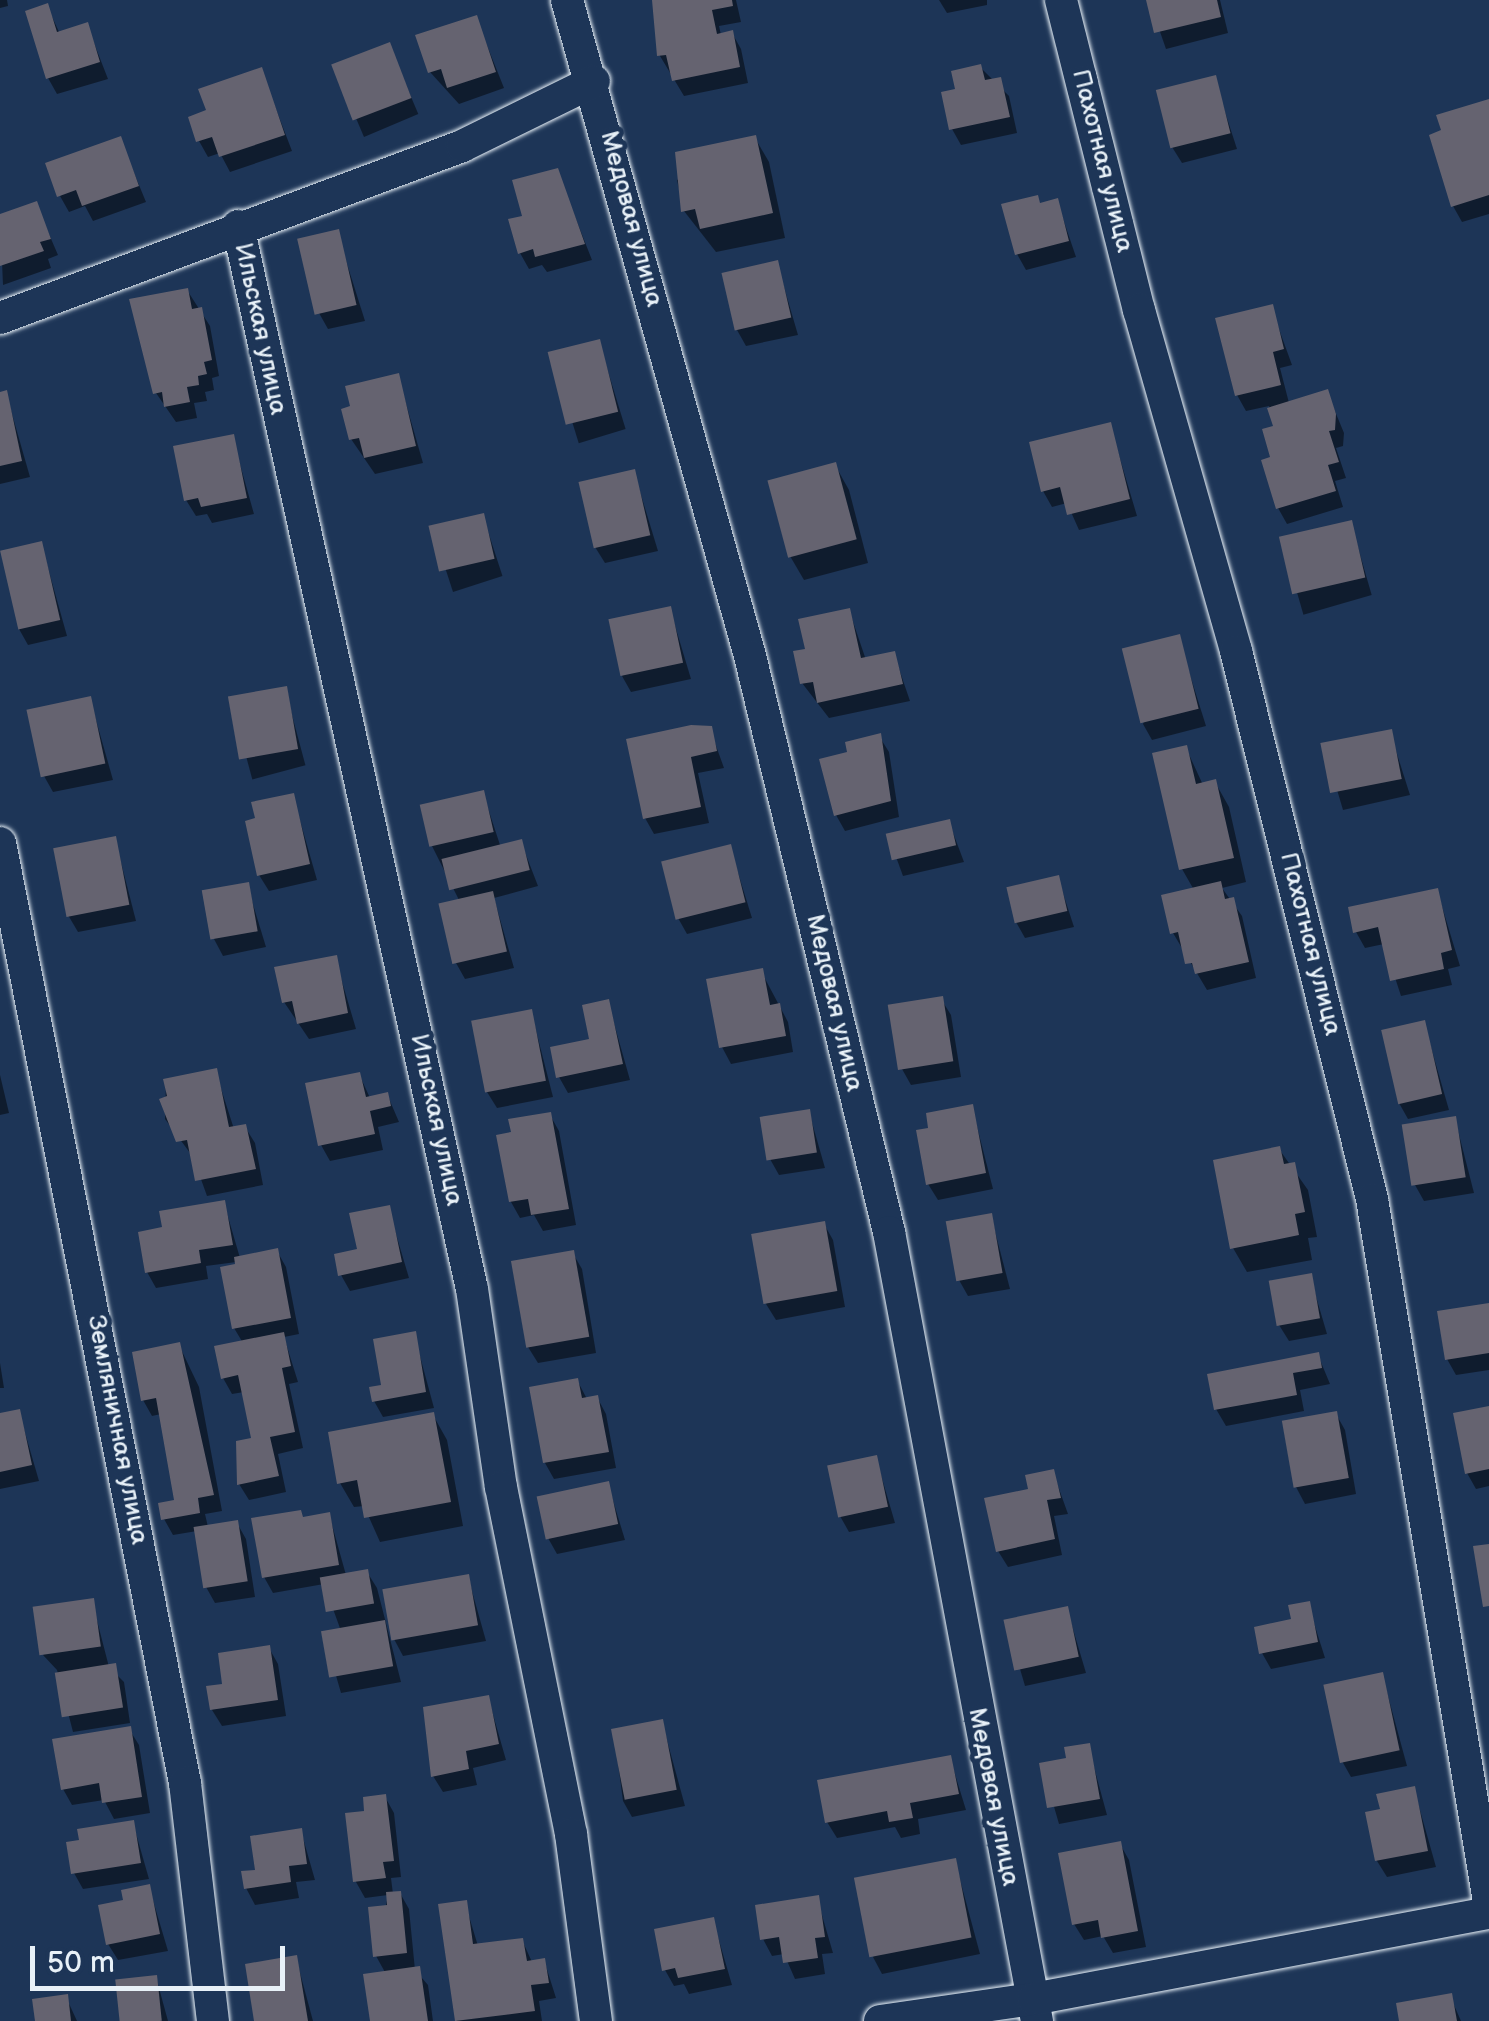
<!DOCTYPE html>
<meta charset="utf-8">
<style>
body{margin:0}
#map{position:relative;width:1489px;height:2021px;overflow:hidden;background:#1d3557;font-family:"Balsamiq Sans",sans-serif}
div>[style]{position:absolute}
.shadow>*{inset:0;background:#0007;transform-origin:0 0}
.building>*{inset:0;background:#656370;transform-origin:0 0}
.roads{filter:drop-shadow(0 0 2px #e8f1f8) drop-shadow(0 0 2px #e8f1f8)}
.street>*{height:32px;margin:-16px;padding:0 16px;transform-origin:16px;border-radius:16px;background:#1d3557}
span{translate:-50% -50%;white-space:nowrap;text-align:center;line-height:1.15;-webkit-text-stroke:10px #1d3557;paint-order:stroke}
.street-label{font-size:25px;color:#e8f1f8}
.scale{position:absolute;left:30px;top:1946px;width:255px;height:45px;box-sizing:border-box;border:5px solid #e8f1f8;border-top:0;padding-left:12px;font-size:30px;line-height:35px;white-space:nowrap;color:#e8f1f8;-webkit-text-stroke:8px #1d3557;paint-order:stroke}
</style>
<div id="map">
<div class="shadow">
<div style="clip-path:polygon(0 0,7px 0,8px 6px,0 8px)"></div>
<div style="clip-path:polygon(653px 0,736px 0,741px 22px,719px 26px,721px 35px,732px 33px,741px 49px,748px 83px,684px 96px,660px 56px)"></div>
<div style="clip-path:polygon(939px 0,987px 0,987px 5px,947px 13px)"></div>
<div style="clip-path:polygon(1149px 0,1220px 0,1228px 33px,1166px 49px)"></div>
<div style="clip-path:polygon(47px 6px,60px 34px,87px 25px,108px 79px,57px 94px,48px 78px)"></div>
<div style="clip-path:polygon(476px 18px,504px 88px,459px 104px,430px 72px)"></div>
<div style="left:389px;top:45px;width:75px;height:59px;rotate:67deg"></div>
<div style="clip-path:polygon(980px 67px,1009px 96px,1017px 133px,961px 145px,952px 129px,958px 90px)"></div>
<div style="clip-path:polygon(261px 70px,292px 151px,230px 172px,220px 153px,208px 157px,199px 141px,209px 112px)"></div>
<div style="clip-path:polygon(1214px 78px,1237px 149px,1182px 163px,1172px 147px)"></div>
<div style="clip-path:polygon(1489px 104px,1489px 214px,1462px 222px,1453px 206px)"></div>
<div style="clip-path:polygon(755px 138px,769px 162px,785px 238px,716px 252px,684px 211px,677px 180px)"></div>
<div style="clip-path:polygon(120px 139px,146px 202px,93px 221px,85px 206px,69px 212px,60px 196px)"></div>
<div style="clip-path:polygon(557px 171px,592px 260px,547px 272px,542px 265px,529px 269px,520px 253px,525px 218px)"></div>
<div style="clip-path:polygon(1057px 201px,1076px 257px,1026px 270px,1017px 254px,1041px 205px)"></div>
<div style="clip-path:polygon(36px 204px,58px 255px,48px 259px,51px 268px,3px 285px,0 216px)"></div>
<div style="clip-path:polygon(337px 232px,365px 321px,328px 329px,319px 313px)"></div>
<div style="clip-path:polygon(777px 263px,798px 335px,746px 346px,737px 330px)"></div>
<div style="clip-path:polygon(187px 290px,210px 326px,219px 376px,212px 378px,214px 390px,205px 392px,207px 401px,194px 403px,197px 418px,176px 422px,156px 393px)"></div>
<div style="clip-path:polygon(1271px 307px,1292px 365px,1280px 368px,1289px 403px,1327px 392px,1344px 433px,1343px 446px,1336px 448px,1346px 478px,1335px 481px,1343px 507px,1287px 524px,1278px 508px,1276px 428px,1269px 406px,1246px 411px,1237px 395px)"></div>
<div style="left:599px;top:342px;width:91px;height:49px;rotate:73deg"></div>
<div style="clip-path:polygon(398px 376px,423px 463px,375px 474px,351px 439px)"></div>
<div style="clip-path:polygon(6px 393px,30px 477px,0 484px,0 394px)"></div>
<div style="clip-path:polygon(1110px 425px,1137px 516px,1079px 530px,1067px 503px,1052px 507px,1043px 491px)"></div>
<div style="clip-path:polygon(232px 436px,254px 514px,212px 523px,207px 514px,196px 516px,186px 500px)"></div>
<div style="clip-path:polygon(835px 465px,849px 490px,868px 563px,804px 580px,790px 556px)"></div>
<div style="clip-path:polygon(634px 472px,658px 551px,605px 563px,595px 547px)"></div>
<div style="left:483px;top:516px;width:63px;height:52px;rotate:72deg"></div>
<div style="left:1351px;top:523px;width:75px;height:71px;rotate:74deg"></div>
<div style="clip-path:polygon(41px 543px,67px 636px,28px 645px,19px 629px)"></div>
<div style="clip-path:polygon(670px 609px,691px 679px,631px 692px,622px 676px)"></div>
<div style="clip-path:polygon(849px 610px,866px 660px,894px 654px,910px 701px,829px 718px,802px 683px,808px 651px)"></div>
<div style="clip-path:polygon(1178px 637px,1206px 726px,1152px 740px,1143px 724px)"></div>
<div style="left:285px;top:689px;width:79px;height:55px;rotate:75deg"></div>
<div style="clip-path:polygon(90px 699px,113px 780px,53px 792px,44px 776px)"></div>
<div style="clip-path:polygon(710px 729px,724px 768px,698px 773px,709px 823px,654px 834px,645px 818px)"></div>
<div style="clip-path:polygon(1390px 732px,1410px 795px,1343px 810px,1324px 746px)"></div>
<div style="clip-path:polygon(879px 736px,889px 752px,899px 817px,845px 831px,836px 815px,850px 753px)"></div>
<div style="clip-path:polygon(1186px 748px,1203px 785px,1215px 782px,1229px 807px,1246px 882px,1222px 888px,1242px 916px,1256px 978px,1207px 990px,1173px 933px,1194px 890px,1182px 869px)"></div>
<div style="clip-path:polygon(483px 793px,501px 848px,521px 842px,538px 886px,494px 898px,514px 968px,465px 979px,456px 963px,460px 902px,432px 846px)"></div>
<div style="clip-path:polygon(293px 796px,317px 880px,269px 891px,259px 875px,258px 820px)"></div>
<div style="clip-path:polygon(949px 822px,964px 862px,903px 876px,888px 835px)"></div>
<div style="clip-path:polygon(115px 839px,136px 921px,78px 932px,68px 915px)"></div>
<div style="clip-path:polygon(730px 847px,752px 918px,687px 934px,678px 918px)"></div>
<div style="clip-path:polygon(1058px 878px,1074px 927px,1025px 938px,1016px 922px)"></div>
<div style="clip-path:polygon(247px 885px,266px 947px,223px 956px,214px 939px)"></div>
<div style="clip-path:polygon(1437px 890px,1460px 966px,1448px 969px,1452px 985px,1401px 996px,1384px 944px,1365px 948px,1356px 932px)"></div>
<div style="clip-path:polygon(335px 958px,356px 1029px,309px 1039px,284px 1002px)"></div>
<div style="clip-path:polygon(761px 971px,788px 1022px,793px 1052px,731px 1064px,722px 1047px)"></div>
<div style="clip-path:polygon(941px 999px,951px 1015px,961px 1077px,911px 1085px,902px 1069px)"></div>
<div style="clip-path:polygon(608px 1002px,630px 1080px,568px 1093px,559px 1077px,592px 1041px)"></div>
<div style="clip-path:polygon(531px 1011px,553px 1097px,497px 1108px,487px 1092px)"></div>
<div style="clip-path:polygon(1424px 1023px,1449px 1110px,1408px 1119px,1399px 1103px)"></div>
<div style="clip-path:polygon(215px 1070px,234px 1129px,245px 1127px,255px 1143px,263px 1185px,207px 1196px,193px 1157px,165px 1119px,166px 1081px)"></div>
<div style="clip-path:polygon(359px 1074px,370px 1098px,387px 1094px,399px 1122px,378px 1127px,383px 1150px,330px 1161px,321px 1145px)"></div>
<div style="clip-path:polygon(0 1075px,9px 1113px,0 1115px)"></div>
<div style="clip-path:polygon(972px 1107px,993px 1189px,938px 1200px,928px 1184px,931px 1130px)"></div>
<div style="clip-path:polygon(809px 1112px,825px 1168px,779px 1175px,770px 1159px)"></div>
<div style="clip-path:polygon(550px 1115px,559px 1131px,576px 1225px,543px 1231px,534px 1215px,520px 1218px,511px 1202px,514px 1134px)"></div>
<div style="clip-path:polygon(1455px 1119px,1474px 1193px,1424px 1201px,1415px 1185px)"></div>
<div style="clip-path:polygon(1279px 1149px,1308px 1190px,1317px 1237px,1308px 1238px,1312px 1260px,1247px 1272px,1233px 1248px)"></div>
<div style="clip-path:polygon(224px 1203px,240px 1258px,277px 1251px,286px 1267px,299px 1334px,284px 1337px,298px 1382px,289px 1384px,303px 1448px,278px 1454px,286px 1492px,249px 1500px,239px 1484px,254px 1440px,244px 1392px,232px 1394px,223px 1378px,243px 1343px,234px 1328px,244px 1261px,206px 1266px,208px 1279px,156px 1288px,147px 1272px,165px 1229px)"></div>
<div style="clip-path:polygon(388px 1207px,409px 1278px,350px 1291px,341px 1275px)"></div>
<div style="clip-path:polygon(991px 1216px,1010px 1289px,968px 1296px,959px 1280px)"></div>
<div style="clip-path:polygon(824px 1224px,833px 1240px,845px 1307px,776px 1320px,766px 1304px)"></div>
<div style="clip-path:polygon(572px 1252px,582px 1269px,596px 1353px,538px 1363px,528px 1347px)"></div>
<div style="clip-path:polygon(1310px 1276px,1327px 1334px,1289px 1341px,1279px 1325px)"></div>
<div style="clip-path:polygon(1489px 1305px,1489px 1370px,1456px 1375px,1447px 1359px)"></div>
<div style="clip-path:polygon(414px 1334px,434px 1408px,383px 1417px,374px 1401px)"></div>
<div style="clip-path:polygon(179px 1345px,199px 1387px,222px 1511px,205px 1514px,208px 1527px,237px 1523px,246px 1539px,255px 1597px,215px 1603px,206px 1587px,197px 1531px,173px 1535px,164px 1519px,177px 1502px,161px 1414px,152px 1416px,143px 1400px)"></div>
<div style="clip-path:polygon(1318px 1355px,1330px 1384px,1300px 1390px,1304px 1411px,1226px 1426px,1216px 1409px)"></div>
<div style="clip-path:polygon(0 1363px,4px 1388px,0 1388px)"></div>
<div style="clip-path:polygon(577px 1380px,587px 1399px,597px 1397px,606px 1414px,616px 1468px,554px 1479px,545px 1463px)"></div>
<div style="clip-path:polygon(1489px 1409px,1489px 1486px,1476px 1489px,1467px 1473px)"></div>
<div style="clip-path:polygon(19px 1412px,39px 1481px,0 1489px,0 1415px)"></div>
<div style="clip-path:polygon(1336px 1414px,1345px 1430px,1356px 1494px,1305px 1504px,1296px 1487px)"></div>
<div style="clip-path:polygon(433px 1415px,447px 1440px,463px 1526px,380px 1542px,364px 1506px,354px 1507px,340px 1483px)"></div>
<div style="clip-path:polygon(876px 1458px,895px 1523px,849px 1532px,840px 1516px)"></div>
<div style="clip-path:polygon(1053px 1472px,1068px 1514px,1054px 1516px,1062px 1555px,1008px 1567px,998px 1551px,1031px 1491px)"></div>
<div style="clip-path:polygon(608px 1484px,625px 1540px,557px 1554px,548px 1538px)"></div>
<div style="clip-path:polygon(329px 1514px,346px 1575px,367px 1572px,377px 1588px,401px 1682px,341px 1693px,324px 1634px,341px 1631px,324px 1584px,273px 1593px,264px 1577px)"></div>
<div style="clip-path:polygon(468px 1577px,486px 1641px,403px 1656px,394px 1639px,424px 1584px)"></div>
<div style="clip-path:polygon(92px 1601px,109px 1667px,124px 1682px,130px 1723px,73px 1732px,57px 1670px,43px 1655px)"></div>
<div style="clip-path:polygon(1308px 1604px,1325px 1658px,1271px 1669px,1262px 1653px)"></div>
<div style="clip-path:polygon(1067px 1609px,1086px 1673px,1025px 1686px,1006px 1621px)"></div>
<div style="clip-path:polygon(269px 1648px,278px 1664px,286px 1716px,222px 1726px,212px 1710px,225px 1686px)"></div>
<div style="clip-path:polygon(1382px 1674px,1407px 1766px,1351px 1777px,1342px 1761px)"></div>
<div style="clip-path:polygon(488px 1697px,506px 1760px,473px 1768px,477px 1785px,443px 1792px,433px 1776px)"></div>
<div style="clip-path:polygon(662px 1722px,685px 1806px,632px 1817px,623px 1801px,614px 1732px)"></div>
<div style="clip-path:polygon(129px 1729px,139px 1745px,150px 1813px,114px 1819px,104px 1800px,72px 1805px,63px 1789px)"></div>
<div style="clip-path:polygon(1088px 1745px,1107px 1815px,1059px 1824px,1042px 1765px,1069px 1760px)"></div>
<div style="clip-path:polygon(950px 1758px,966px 1810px,918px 1819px,920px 1834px,901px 1838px,895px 1827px,837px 1838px,827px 1822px)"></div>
<div style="clip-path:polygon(1414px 1789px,1436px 1867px,1387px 1877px,1377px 1861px,1383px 1811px)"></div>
<div style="clip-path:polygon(385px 1797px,394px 1813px,401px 1877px,391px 1878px,393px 1894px,400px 1893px,409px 1909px,415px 1970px,428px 1985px,433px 2021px,373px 2021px,386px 1974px,376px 1956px,388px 1895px,365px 1898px,356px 1882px,367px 1813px)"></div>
<div style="clip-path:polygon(133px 1823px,149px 1879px,83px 1889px,74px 1873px)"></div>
<div style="clip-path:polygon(301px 1831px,315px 1880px,296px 1882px,299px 1898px,255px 1905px,246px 1888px)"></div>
<div style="clip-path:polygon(1120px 1844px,1129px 1860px,1146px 1947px,1113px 1953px,1103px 1936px,1084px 1940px,1074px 1924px)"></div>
<div style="clip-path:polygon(955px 1861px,980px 1954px,882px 1974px,873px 1957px)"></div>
<div style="clip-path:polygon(149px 1887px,168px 1951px,118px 1960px,108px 1944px,126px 1902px)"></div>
<div style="clip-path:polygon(817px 1898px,833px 1953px,822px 1954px,825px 1974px,795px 1979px,784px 1954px,772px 1956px,763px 1939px)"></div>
<div style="clip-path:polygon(465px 1903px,478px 1946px,522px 1940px,532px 1962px,544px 1960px,556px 1998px,539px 2001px,542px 2021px,457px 2021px,441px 1906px)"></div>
<div style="clip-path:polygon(713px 1920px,732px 1985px,689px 1994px,684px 1984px,674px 1986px,665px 1970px)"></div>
<div style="clip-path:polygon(296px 1958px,313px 2021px,257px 2021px)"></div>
<div style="clip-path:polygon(156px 1977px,168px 2021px,122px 2021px)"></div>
<div style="clip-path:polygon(1450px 1996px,1461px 2021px,1402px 2021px)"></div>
<div style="clip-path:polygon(66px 1997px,77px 2021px,37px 2021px)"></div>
</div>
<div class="building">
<div style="clip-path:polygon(652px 0,732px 0,733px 6px,712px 10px,717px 34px,733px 30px,740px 67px,672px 81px,666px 55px,657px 56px)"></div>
<div style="clip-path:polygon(1146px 0,1217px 0,1221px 17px,1154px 33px)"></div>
<div style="clip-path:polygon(48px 3px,57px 32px,88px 22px,100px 62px,46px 79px,25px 11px)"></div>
<div style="clip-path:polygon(477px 15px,496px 72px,447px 88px,441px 69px,428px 73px,415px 35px)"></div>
<div style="left:390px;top:42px;width:60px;height:63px;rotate:69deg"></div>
<div style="clip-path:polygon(981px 64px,985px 80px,1001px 77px,1010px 117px,949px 130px,941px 92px,955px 89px,951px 71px)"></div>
<div style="clip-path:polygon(262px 67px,285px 135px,219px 157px,212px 137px,196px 142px,188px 117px,206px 110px,198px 89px)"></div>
<div style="left:1216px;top:75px;width:60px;height:62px;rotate:76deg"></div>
<div style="clip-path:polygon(1489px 99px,1489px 195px,1451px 207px,1429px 135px,1441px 130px,1436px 115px)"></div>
<div style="clip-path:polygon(756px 135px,773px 213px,700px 229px,695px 209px,681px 212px,675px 152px)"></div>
<div style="clip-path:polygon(121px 136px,139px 186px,82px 206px,76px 190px,57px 197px,45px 163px)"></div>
<div style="clip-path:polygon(558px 168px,585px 244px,535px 257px,533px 249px,518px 254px,508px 219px,522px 216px,512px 180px)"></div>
<div style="clip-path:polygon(1038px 195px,1040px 203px,1058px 198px,1069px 241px,1015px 255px,1001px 204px)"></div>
<div style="clip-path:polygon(37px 201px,51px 239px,40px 242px,44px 251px,0 266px,0 214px)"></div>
<div style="left:339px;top:229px;width:78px;height:43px;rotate:77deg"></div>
<div style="left:778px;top:260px;width:59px;height:58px;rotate:77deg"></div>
<div style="clip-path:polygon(188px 288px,192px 309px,202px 307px,212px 360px,204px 362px,207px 374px,198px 376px,199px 385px,187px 387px,190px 402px,164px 407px,162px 392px,153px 394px,129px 299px)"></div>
<div style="clip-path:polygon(1273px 304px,1284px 349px,1273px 352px,1281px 385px,1235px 396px,1215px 318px)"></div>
<div style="left:600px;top:339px;width:75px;height:54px;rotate:76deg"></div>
<div style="clip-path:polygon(399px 373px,416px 446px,364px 458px,359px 438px,349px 440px,341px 409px,350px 406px,345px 386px)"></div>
<div style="clip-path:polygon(1328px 389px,1336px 414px,1335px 430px,1329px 431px,1339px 462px,1328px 465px,1336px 491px,1276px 509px,1261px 460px,1270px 457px,1262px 429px,1273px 426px,1267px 408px)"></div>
<div style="clip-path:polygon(7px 390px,22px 461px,0 466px,0 392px)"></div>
<div style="clip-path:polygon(1111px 422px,1130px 499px,1067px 515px,1060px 487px,1041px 492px,1029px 442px)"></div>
<div style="clip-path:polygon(234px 434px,247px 498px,201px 507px,198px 498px,184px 501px,173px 446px)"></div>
<div style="left:836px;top:462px;width:80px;height:71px;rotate:75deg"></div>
<div style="left:635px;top:469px;width:68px;height:58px;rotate:77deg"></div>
<div style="left:484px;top:513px;width:47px;height:57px;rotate:77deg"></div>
<div style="left:1352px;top:520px;width:59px;height:75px;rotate:77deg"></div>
<div style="left:42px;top:541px;width:81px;height:43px;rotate:77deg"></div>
<div style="left:671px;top:606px;width:58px;height:64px;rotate:78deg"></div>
<div style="clip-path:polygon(850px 608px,861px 658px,895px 651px,903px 684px,817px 703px,813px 682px,800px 684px,793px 651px,805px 649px,798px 619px)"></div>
<div style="left:1180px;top:634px;width:77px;height:60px;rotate:76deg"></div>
<div style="left:287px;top:686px;width:64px;height:60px;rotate:80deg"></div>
<div style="left:91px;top:696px;width:69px;height:66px;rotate:78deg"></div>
<div style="clip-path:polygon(691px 725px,712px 726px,717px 751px,691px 757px,701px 807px,643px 819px,626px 739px)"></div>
<div style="left:1392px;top:729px;width:51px;height:73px;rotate:79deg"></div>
<div style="clip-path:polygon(881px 733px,891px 801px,834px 816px,819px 759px,847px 752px,845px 742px)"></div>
<div style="clip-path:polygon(1187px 745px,1196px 784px,1216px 779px,1234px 858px,1179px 870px,1152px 753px)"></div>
<div style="left:484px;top:790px;width:43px;height:66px;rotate:77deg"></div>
<div style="clip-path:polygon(294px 793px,310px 864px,257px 876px,245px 821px,255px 818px,251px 802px)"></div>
<div style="left:950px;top:819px;width:27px;height:66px;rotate:77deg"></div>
<div style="left:116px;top:836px;width:70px;height:64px;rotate:79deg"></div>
<div style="left:522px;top:839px;width:32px;height:83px;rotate:76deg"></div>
<div style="left:731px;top:844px;width:60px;height:72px;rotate:76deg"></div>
<div style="left:1059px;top:875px;width:37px;height:54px;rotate:77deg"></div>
<div style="clip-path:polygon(1221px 881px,1225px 899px,1234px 897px,1249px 962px,1195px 974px,1192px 963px,1185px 964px,1178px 932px,1170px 934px,1161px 895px)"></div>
<div style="left:249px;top:882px;width:50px;height:48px;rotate:80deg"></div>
<div style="clip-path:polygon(1438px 888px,1452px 950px,1441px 953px,1444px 969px,1390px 981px,1378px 927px,1353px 933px,1348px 907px)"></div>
<div style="left:493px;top:891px;width:62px;height:56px;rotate:77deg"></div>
<div style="clip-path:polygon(337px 955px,348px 1013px,297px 1024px,292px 1001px,282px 1003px,274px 967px)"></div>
<div style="clip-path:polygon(763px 968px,770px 1005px,780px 1003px,786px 1036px,719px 1048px,706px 979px)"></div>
<div style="left:943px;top:996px;width:66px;height:56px;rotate:81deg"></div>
<div style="clip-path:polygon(609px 999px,623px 1064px,556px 1078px,550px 1047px,589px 1039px,582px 1005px)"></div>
<div style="left:532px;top:1009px;width:73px;height:62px;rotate:79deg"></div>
<div style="left:1425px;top:1020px;width:76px;height:45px;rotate:77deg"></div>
<div style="clip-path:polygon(217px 1068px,229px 1127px,246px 1124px,256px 1169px,195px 1181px,187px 1140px,176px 1142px,159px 1099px,167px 1096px,163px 1079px)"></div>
<div style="clip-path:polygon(360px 1072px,366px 1097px,388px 1092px,391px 1106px,370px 1111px,375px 1134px,318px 1146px,305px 1083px)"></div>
<div style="clip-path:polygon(973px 1104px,986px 1173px,926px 1185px,916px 1130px,928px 1128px,926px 1113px)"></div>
<div style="left:810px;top:1109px;width:44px;height:51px;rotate:81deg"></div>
<div style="clip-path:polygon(551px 1112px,569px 1209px,531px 1215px,528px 1199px,509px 1202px,496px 1135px,511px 1132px,508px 1119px)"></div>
<div style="left:1456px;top:1116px;width:62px;height:55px;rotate:81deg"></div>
<div style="clip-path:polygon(1280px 1146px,1284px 1164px,1295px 1162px,1305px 1212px,1295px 1214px,1299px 1235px,1230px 1249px,1213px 1160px)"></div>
<div style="clip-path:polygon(225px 1200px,233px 1245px,199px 1250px,201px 1263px,145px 1273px,138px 1232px,162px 1227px,159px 1211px)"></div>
<div style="clip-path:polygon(390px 1205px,402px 1262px,338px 1276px,334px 1254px,357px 1249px,349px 1213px)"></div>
<div style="left:992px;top:1213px;width:61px;height:47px;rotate:80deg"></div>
<div style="left:825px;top:1221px;width:71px;height:75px;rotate:80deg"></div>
<div style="clip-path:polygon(278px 1248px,291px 1318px,232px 1329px,220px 1267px,235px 1264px,234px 1257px)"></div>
<div style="left:574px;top:1250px;width:88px;height:64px;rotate:80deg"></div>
<div style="left:1312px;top:1273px;width:46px;height:44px;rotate:80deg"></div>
<div style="clip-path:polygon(1489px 1303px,1489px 1353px,1445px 1360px,1437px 1311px)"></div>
<div style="clip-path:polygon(416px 1331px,426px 1392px,372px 1402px,369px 1387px,381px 1385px,373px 1339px)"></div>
<div style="clip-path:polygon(284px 1332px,291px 1366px,282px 1368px,295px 1432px,270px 1437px,279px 1476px,237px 1485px,236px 1441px,251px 1438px,238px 1375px,221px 1379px,214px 1346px)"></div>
<div style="clip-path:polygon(180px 1342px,214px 1495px,198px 1498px,200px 1513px,161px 1520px,158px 1503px,174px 1500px,156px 1398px,141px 1401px,132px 1352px)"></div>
<div style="clip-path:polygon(1319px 1352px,1322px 1368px,1293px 1373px,1297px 1395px,1214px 1410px,1207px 1374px)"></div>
<div style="clip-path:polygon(578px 1378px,582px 1398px,598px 1395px,609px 1452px,543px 1463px,529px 1387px)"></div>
<div style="clip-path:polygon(1489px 1406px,1489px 1469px,1465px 1474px,1453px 1413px)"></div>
<div style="clip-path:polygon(20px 1409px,32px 1465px,0 1472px,0 1413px)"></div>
<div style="left:1337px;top:1411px;width:68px;height:56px;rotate:80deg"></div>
<div style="clip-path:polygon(434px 1412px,451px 1502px,364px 1518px,357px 1480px,337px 1484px,328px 1432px)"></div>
<div style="left:877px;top:1455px;width:53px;height:51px;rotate:78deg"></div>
<div style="clip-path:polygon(1054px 1469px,1061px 1498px,1047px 1500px,1055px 1539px,996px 1552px,984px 1498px,1028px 1489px,1025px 1475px)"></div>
<div style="left:609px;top:1481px;width:44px;height:74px;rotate:78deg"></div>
<div style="clip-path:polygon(301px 1510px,303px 1517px,330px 1512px,339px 1565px,262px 1578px,251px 1518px)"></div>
<div style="left:238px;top:1520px;width:62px;height:45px;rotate:81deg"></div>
<div style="clip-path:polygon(1489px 1544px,1489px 1606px,1483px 1607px,1473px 1546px)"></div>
<div style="left:368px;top:1569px;width:35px;height:49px;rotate:80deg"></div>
<div style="left:469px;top:1574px;width:52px;height:88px;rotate:80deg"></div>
<div style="left:94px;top:1598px;width:49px;height:62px;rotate:82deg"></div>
<div style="clip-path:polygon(1310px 1601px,1318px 1642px,1259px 1654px,1254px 1627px,1291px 1619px,1288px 1605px)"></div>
<div style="left:1068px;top:1606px;width:52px;height:66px;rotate:78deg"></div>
<div style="left:385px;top:1620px;width:47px;height:65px;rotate:80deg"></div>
<div style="clip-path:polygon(270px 1645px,278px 1700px,210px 1710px,206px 1686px,222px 1684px,218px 1653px)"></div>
<div style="left:116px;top:1663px;width:45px;height:62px;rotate:81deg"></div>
<div style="left:1383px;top:1672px;width:80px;height:61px;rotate:78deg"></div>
<div style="clip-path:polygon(489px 1695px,499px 1744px,466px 1751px,469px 1769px,431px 1777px,423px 1707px)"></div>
<div style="left:663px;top:1719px;width:72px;height:53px;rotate:79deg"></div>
<div style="clip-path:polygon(131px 1726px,142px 1797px,102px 1803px,99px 1783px,61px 1790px,52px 1739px)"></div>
<div style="clip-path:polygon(1090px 1743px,1100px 1799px,1047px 1808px,1039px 1763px,1066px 1758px,1064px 1747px)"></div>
<div style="clip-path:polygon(951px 1755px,959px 1794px,910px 1803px,913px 1818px,889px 1822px,887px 1811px,825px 1823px,817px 1780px)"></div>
<div style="clip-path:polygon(1415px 1786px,1428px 1851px,1375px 1861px,1365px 1812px,1380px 1809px,1376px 1794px)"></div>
<div style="clip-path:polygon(386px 1794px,394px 1861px,383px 1862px,386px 1878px,353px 1882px,345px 1813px,364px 1811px,363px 1797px)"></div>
<div style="clip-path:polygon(134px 1820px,141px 1863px,71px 1874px,66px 1842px,79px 1840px,77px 1829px)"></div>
<div style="clip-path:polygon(302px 1828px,307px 1864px,289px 1866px,291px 1882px,244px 1889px,241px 1871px,255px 1870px,250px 1836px)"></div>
<div style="clip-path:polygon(1121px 1841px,1138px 1931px,1101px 1938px,1098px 1920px,1072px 1925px,1058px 1853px)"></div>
<div style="left:956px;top:1858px;width:81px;height:104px;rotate:79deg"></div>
<div style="clip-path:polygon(150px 1884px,160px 1934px,106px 1945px,98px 1905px,123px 1900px,121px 1890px)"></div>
<div style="clip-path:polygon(401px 1891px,407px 1953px,373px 1957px,368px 1907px,387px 1905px,386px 1892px)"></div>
<div style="clip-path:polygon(819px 1895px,825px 1937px,815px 1938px,818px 1958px,783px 1963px,779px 1937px,760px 1940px,755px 1905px)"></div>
<div style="clip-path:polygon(467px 1900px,473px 1944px,523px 1938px,527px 1961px,545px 1958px,549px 1983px,531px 1985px,535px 2011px,455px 2021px,438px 1904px)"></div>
<div style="clip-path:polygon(714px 1917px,725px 1969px,678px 1978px,675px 1968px,662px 1971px,654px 1929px)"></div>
<div style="clip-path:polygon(297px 1955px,308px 2021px,254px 2021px,245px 1964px)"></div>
<div style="clip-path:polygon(420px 1966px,428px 2021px,370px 2021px,363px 1974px)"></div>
<div style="left:157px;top:1975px;width:46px;height:42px;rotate:84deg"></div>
<div style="clip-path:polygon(1452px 1993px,1457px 2021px,1399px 2021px,1396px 2003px)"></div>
<div style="clip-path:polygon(68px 1994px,71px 2021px,35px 2021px,32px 1999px)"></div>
</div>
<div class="roads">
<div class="street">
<div style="left:567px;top:0;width:681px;rotate:74.41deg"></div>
<div style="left:750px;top:656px;width:593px;rotate:76.43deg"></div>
<div style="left:889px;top:1232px;width:803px;rotate:79.38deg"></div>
<div style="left:1061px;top:0;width:320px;rotate:75.9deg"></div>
<div style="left:1139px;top:310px;width:355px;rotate:74.1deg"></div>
<div style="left:1236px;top:651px;width:565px;rotate:76.06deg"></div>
<div style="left:1372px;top:1199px;width:713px;rotate:80.55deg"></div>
<div style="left:238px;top:226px;width:1088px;rotate:77.59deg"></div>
<div style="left:472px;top:1289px;width:200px;rotate:81.7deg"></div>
<div style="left:501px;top:1487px;width:354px;rotate:78.6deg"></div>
<div style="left:571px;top:1834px;width:189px;rotate:82.4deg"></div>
<div style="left:0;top:318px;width:493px;rotate:-20.4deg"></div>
<div style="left:462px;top:146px;width:147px;rotate:-26.2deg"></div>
<div style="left:0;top:843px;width:958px;rotate:78.87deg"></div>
<div style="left:185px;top:1783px;width:240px;rotate:83.3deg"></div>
<div style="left:880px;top:2021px;width:155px;rotate:-8.2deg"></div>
<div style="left:1033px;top:1999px;width:464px;rotate:-10.7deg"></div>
</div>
</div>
<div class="street-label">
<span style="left:1102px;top:161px;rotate:76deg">Пахотная улица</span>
<span style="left:631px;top:219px;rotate:75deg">Медовая улица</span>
<span style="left:260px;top:329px;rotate:78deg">Ильская улица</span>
<span style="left:1310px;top:944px;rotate:76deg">Пахотная улица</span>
<span style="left:834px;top:1003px;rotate:77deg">Медовая улица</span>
<span style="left:436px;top:1120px;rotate:78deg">Ильская улица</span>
<span style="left:117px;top:1430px;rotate:79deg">Земляничная улица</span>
<span style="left:993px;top:1797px;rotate:79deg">Медовая улица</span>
</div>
<div class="scale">50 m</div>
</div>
